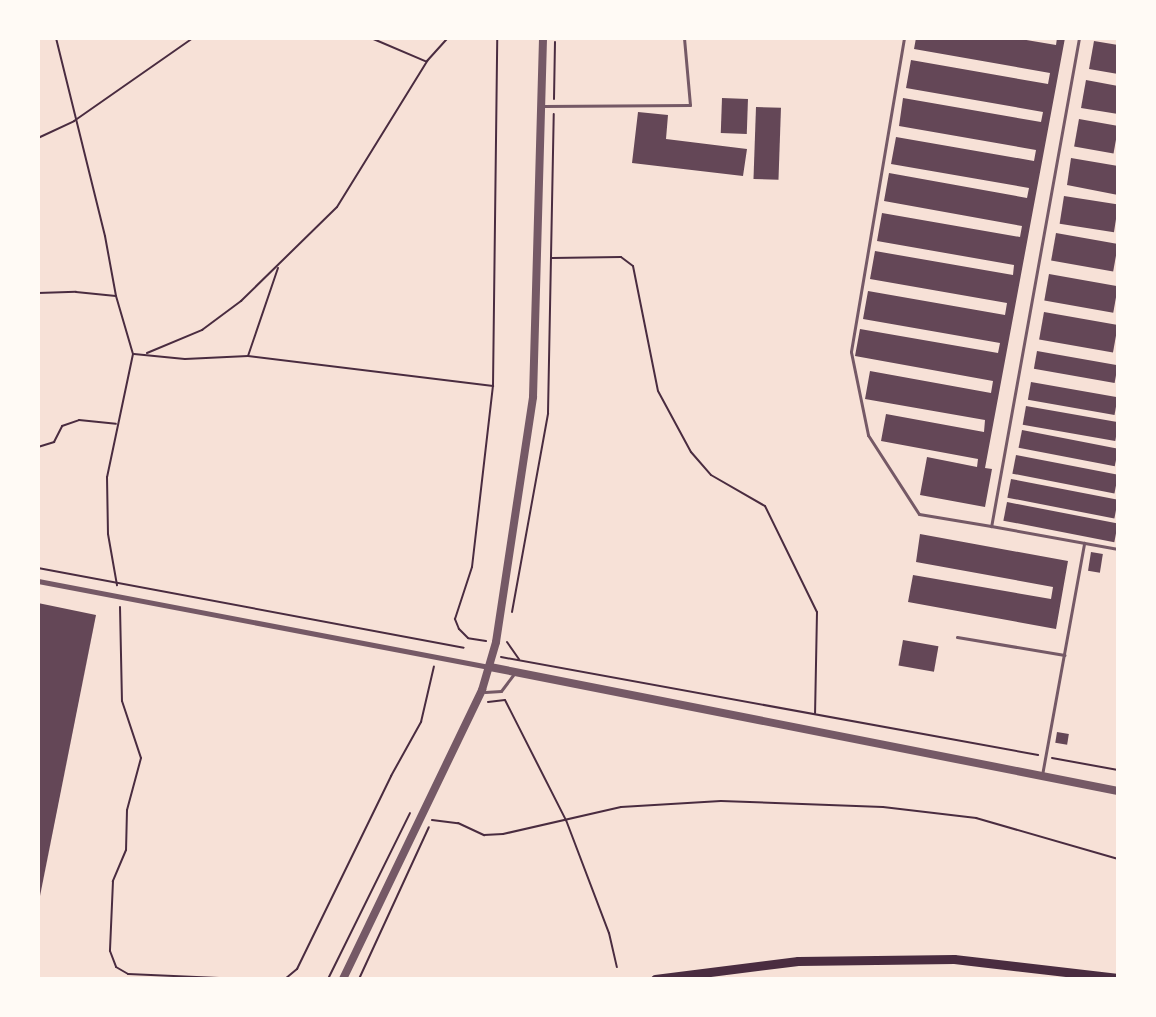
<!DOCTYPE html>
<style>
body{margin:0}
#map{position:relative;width:1156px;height:1017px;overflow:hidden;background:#f7e1d7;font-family:"Fira Sans Condensed",sans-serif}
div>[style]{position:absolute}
.building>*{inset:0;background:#644757;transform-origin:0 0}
.path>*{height:2px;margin:-1px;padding:0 1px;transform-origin:1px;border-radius:1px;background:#4a2c40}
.service>*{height:3px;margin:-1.5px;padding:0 1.5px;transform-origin:1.5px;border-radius:1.5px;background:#755966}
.pedestrian>*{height:5px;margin:-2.5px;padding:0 2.5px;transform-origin:2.5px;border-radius:2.5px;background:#755966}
.tertiary>*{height:8px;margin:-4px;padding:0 4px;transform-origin:4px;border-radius:4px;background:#755966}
.secondary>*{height:9px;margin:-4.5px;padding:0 4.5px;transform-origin:4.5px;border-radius:4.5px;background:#4a2c40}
span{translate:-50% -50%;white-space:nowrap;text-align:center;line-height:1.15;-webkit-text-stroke:8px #fffaf5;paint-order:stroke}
.frame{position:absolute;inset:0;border:40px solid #fffaf5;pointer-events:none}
</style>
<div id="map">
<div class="building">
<div style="clip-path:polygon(916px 38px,1015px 38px,1056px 45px,1057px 38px,1065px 38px,985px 468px,992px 469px,985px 507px,920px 495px,927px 457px,977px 467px,978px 459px,881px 441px,886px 414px,984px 432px,985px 420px,865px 399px,870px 371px,991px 393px,993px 381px,855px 356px,860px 329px,998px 353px,1000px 343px,863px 319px,868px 291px,1005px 315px,1007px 303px,870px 279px,875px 251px,1013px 275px,1014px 265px,877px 241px,882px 213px,1020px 237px,1022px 226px,884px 201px,889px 173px,1027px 198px,1029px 188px,891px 164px,896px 137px,1034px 161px,1036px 150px,899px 126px,903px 98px,1041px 122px,1043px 112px,906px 88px,911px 60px,1048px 84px,1050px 73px,914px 49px)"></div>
<div style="clip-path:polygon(1094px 41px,1118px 45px,1118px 74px,1089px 69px)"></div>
<div style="clip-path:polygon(1086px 80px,1118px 86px,1118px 114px,1081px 108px)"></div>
<div style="left:722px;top:98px;width:26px;height:35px;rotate:2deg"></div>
<div style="left:756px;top:107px;width:25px;height:72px;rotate:2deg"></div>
<div style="clip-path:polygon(638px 112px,668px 115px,666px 139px,747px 149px,743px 176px,632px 163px)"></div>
<div style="left:1079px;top:119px;width:40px;height:28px;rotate:10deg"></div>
<div style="clip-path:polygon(1071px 158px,1118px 166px,1118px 195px,1067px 185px)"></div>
<div style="left:1064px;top:196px;width:55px;height:28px;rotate:9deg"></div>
<div style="left:1056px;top:233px;width:63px;height:28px;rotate:10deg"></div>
<div style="left:1049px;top:274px;width:70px;height:27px;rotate:10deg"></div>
<div style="left:1044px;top:312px;width:75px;height:28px;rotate:10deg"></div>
<div style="left:1037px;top:351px;width:82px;height:18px;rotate:10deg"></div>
<div style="left:1031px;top:382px;width:88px;height:18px;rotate:10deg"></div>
<div style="left:1026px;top:406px;width:94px;height:19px;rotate:10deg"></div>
<div style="left:1022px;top:430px;width:98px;height:18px;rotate:11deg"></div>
<div style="left:1016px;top:455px;width:104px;height:19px;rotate:11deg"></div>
<div style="left:1011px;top:479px;width:109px;height:19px;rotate:11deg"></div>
<div style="left:1007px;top:502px;width:113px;height:19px;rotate:11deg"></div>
<div style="clip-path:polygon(920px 534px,1068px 561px,1056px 629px,908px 602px,913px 575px,1051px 599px,1053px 587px,916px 562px)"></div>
<div style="left:1091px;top:552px;width:12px;height:19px;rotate:9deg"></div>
<div style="clip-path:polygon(38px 603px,96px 615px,39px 901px,38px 901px)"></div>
<div style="left:903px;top:640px;width:36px;height:26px;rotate:10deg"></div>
<div style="left:1057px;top:732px;width:12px;height:11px;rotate:9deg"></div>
</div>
<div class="path">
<div style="left:371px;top:38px;width:59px;rotate:23.1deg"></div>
<div style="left:554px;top:99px;width:57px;rotate:-89deg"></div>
<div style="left:38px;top:138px;width:40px;rotate:-25deg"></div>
<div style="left:74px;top:121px;width:145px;rotate:-34.9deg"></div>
<div style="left:552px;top:258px;width:69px;rotate:-0.8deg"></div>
<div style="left:621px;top:257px;width:15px;rotate:37deg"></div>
<div style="left:633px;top:266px;width:127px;rotate:78.7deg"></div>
<div style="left:658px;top:391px;width:69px;rotate:61.6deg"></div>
<div style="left:691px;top:452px;width:30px;rotate:49deg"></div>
<div style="left:711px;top:475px;width:62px;rotate:29.9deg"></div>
<div style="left:765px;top:506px;width:118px;rotate:63.9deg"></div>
<div style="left:817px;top:612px;width:101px;rotate:91.1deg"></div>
<div style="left:38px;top:293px;width:38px;rotate:-2deg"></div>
<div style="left:76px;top:292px;width:40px;rotate:5.7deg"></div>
<div style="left:116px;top:296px;width:61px;rotate:-100.4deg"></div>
<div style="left:105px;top:236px;width:204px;rotate:-103.9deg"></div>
<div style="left:116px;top:296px;width:60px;rotate:73.7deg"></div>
<div style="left:133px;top:354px;width:126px;rotate:101.9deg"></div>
<div style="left:107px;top:477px;width:57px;rotate:89deg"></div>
<div style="left:108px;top:534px;width:52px;rotate:80deg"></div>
<div style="left:147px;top:353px;width:60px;rotate:-22.7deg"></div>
<div style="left:202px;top:330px;width:49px;rotate:-36.6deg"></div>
<div style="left:241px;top:301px;width:134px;rotate:-44.4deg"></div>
<div style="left:337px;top:207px;width:172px;rotate:-58.3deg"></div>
<div style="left:427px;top:61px;width:31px;rotate:-48deg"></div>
<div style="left:134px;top:354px;width:51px;rotate:5.6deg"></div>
<div style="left:185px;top:359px;width:63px;rotate:-2.7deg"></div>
<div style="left:248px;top:356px;width:247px;rotate:7deg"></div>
<div style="left:248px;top:356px;width:93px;rotate:-71.2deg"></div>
<div style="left:38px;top:447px;width:17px;rotate:-17deg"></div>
<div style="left:54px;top:442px;width:18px;rotate:-63deg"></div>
<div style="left:62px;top:426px;width:18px;rotate:-19deg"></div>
<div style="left:79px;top:420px;width:37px;rotate:6deg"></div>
<div style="left:38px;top:568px;width:433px;rotate:10.6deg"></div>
<div style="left:120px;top:607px;width:94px;rotate:88.8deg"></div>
<div style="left:122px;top:701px;width:60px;rotate:71.6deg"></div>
<div style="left:141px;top:758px;width:54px;rotate:105.1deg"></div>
<div style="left:127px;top:810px;width:40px;rotate:91.4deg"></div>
<div style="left:126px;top:850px;width:34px;rotate:113deg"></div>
<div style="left:113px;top:881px;width:70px;rotate:92.5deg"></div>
<div style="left:110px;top:951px;width:17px;rotate:69deg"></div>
<div style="left:116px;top:967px;width:14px;rotate:30deg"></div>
<div style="left:128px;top:974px;width:114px;rotate:2.5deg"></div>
<div style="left:512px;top:612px;width:202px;rotate:-79.7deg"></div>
<div style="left:548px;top:413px;width:299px;rotate:-88.9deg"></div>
<div style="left:486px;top:641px;width:18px;rotate:-171deg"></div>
<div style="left:468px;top:638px;width:13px;rotate:-135deg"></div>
<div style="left:459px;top:629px;width:11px;rotate:-112deg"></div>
<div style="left:455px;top:619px;width:55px;rotate:-71.9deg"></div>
<div style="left:472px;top:567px;width:182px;rotate:-83.4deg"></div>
<div style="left:493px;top:386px;width:348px;rotate:-89.3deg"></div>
<div style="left:507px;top:642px;width:21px;rotate:55deg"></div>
<div style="left:501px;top:657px;width:546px;rotate:10.34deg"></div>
<div style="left:488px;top:702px;width:17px;rotate:-7deg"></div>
<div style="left:505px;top:700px;width:135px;rotate:63.1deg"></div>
<div style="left:566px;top:820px;width:121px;rotate:69.2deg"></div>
<div style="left:609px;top:933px;width:35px;rotate:77deg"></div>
<div style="left:1052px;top:758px;width:67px;rotate:10.3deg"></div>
<div style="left:432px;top:820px;width:26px;rotate:7deg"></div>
<div style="left:458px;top:823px;width:29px;rotate:25deg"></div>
<div style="left:484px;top:835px;width:19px;rotate:-3deg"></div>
<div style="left:503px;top:834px;width:121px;rotate:-12.9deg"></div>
<div style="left:621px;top:807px;width:100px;rotate:-3.4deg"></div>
<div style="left:721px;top:801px;width:162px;rotate:2.1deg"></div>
<div style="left:883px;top:807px;width:94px;rotate:6.7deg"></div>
<div style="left:976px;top:818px;width:148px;rotate:16.1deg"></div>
<div style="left:285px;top:979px;width:16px;rotate:-40deg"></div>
<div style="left:297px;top:969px;width:215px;rotate:-64deg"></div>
<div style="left:391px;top:776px;width:62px;rotate:-60.9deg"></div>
<div style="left:421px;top:722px;width:57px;rotate:-76.9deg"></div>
<div style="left:328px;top:979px;width:185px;rotate:-63.7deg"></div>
<div style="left:359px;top:979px;width:167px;rotate:-65.3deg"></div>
</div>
<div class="service">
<div style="left:904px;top:38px;width:318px;rotate:99.6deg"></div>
<div style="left:851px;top:352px;width:85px;rotate:78.4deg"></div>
<div style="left:868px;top:435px;width:94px;rotate:57.2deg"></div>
<div style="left:919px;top:514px;width:73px;rotate:9.5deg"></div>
<div style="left:1079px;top:38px;width:496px;rotate:100.2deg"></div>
<div style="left:991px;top:526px;width:129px;rotate:10.3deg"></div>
<div style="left:544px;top:106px;width:146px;rotate:-0.4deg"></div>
<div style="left:690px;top:105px;width:67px;rotate:-95.1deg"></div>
<div style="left:957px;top:637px;width:109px;rotate:9.5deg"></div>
<div style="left:485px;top:692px;width:16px;rotate:-4deg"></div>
<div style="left:501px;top:691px;width:20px;rotate:-53deg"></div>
<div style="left:1042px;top:775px;width:236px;rotate:-79.7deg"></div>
</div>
<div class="pedestrian">
<div style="left:38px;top:581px;width:459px;rotate:10.8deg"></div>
</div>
<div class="tertiary">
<div style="left:490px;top:667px;width:640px;rotate:11.17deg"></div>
<div style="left:343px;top:979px;width:321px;rotate:-64.3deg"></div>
<div style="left:482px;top:690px;width:50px;rotate:-73.7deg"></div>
<div style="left:496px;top:642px;width:248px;rotate:-81.4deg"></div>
<div style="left:533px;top:397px;width:359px;rotate:-88.4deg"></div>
</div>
<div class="secondary">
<div style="left:655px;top:979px;width:144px;rotate:-7.2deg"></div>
<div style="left:798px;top:961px;width:156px;rotate:-0.7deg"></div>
<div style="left:954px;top:959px;width:165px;rotate:6.6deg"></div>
</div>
<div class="frame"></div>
</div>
